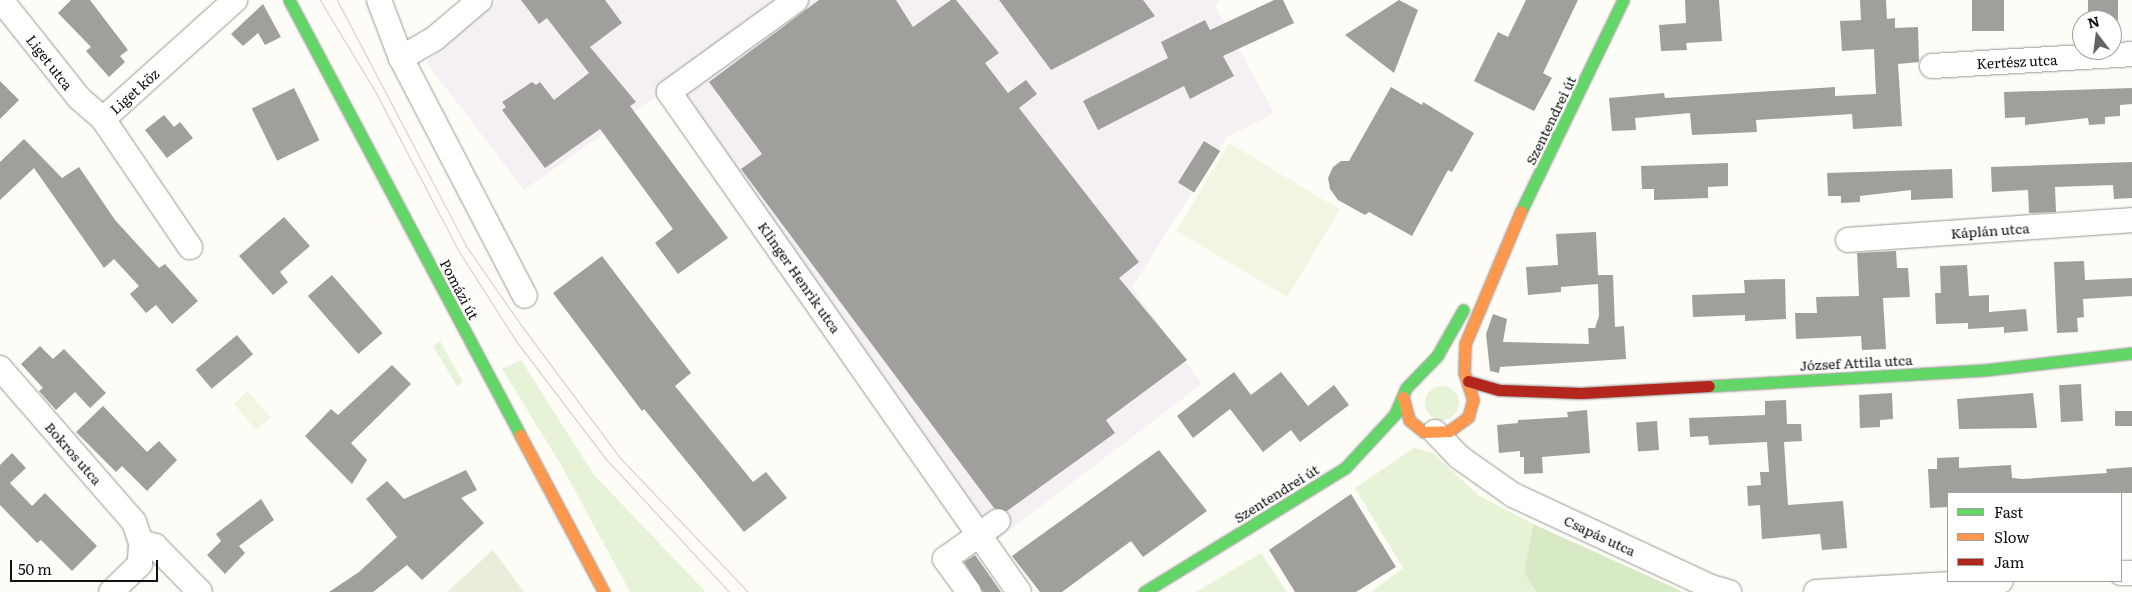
<!DOCTYPE html>
<meta charset="utf-8">
<style>
body{margin:0}
#map{position:relative;width:2132px;height:592px;overflow:hidden;background:#fdfcf7;font-family:Literata,serif}
div>[style]{position:absolute}
.industrial>*{inset:0;background:#f5f0f3}
.green>*{inset:0;background:#e7f3d7}
.round{border-radius:50%}
.forest>*{inset:0;background:#d8eac5}
.cemetery>*{inset:0;background:#e9eedb}
.pitch>*{inset:0;background:#f0f6e1;transform-origin:0 0}
.building>*{inset:0;background:#a19f9c;transform-origin:0 0}
.roads{filter:drop-shadow(0 0 1px #979795) drop-shadow(0 0 1px #979795)}
.street>*{height:24px;margin:-12px;padding:0 12px;transform-origin:12px;border-radius:12px;background:#fffffe}
.fast>*{height:11px;margin:-5.5px;padding:0 5.5px;transform-origin:5.5px;border-radius:5.5px;background:#63d668}
.slow>*{height:11px;margin:-5.5px;padding:0 5.5px;transform-origin:5.5px;border-radius:5.5px;background:#ff974d}
.jam>*{height:11px;margin:-5.5px;padding:0 5.5px;transform-origin:5.5px;border-radius:5.5px;background:#b3261e}
.tram>*{height:1px;margin:-0.5px;padding:0 0.5px;transform-origin:0.5px;border-radius:0.5px;background:#d9c6c7}
span{translate:-50% -50%;white-space:nowrap;text-align:center;line-height:1.15;-webkit-text-stroke:5px #fff;paint-order:stroke}
.street-label{font-size:14px;color:#111}
.legend{position:absolute;left:1947px;top:492px;width:175px;height:90px;box-sizing:border-box;background:#fff;border:1px solid #a0a0a0;margin:0;padding:6px 9px;list-style:none;font-size:15px;color:#111}
.legend li{display:flex;align-items:center;gap:10px;height:25px}
.legend b{width:25px;border:1px solid #a0a0a0}
.north{position:absolute;left:2072px;top:10px;width:50px;height:50px;box-sizing:border-box;background:#fff;border:1px solid #a0a0a0;border-radius:50%;rotate:345deg;font-size:14px;font-weight:700;line-height:20px;text-align:center;color:#111}
.north::after{content:'';display:block;margin:auto;width:18px;height:22px;background:#646362;clip-path:polygon(50% 0,100% 100%,50% 72%,0 100%)}
.scale{position:absolute;left:10px;top:560px;width:148px;height:22px;box-sizing:border-box;border:2px solid #111;border-top:0;padding-left:6px;font-size:15px;line-height:18px;white-space:nowrap;color:#111;-webkit-text-stroke:4px #fff;paint-order:stroke}
</style>
<div id="map">
<div class="industrial">
<div style="clip-path:polygon(498px 0,1220px 0,1215px 5px,1274px 113px,1227px 137px,1132px 287px,1202px 384px,995px 541px,670px 87px,524px 190px,426px 62px)"></div>
</div>
<div class="green">
<div style="clip-path:polygon(440px 341px,463px 382px,457px 386px,433px 346px)"></div>
<div style="clip-path:polygon(521px 360px,594px 475px,706px 592px,630px 592px,561px 465px,502px 369px)"></div>
<div class="round" style="left:1425px;top:386px;width:34px;height:34px"></div>
<div style="clip-path:polygon(1414px 448px,1433px 453px,1478px 495px,1533px 524px,1524px 573px,1536px 592px,1371px 592px,1403px 568px,1355px 488px)"></div>
<div style="clip-path:polygon(1261px 553px,1287px 592px,1196px 592px)"></div>
</div>
<div class="forest">
<div style="clip-path:polygon(1533px 524px,1675px 588px,1682px 592px,1536px 592px,1524px 573px)"></div>
</div>
<div class="cemetery">
<div style="clip-path:polygon(493px 550px,524px 592px,447px 592px)"></div>
</div>
<div class="pitch">
<div style="left:1229px;top:143px;width:129px;height:102px;rotate:31deg"></div>
<div style="left:248px;top:391px;width:35px;height:19px;rotate:50deg"></div>
</div>
<div class="building">
<div style="clip-path:polygon(71px 0,90px 0,128px 50px,120px 56px,125px 62px,109px 77px,86px 51px,91px 47px,58px 13px)"></div>
<div style="clip-path:polygon(521px 0,605px 0,622px 23px,590px 47px,636px 102px,630px 106px,728px 238px,678px 274px,655px 243px,673px 229px,600px 129px,545px 168px,502px 110px,506px 107px,502px 102px,532px 82px,536px 85px,540px 82px,554px 100px,589px 73px,547px 18px,539px 24px)"></div>
<div style="clip-path:polygon(819px 0,896px 0,913px 27px,951px 0,956px 0,999px 53px,985px 63px,1008px 93px,1026px 80px,1037px 94px,1019px 108px,1139px 262px,1119px 278px,1187px 360px,1106px 420px,1115px 433px,1007px 511px,994px 508px,741px 169px,762px 154px,709px 82px)"></div>
<div style="clip-path:polygon(999px 0,1143px 0,1155px 16px,1051px 70px)"></div>
<div style="clip-path:polygon(1274px 0,1283px 0,1294px 23px,1223px 56px,1234px 76px,1190px 99px,1184px 86px,1098px 130px,1083px 101px,1168px 58px,1161px 42px,1205px 20px,1210px 30px)"></div>
<div style="clip-path:polygon(1399px 0,1418px 10px,1394px 73px,1345px 35px)"></div>
<div style="clip-path:polygon(1526px 0,1578px 0,1543px 73px,1552px 78px,1534px 111px,1474px 81px,1498px 32px,1508px 37px)"></div>
<div style="clip-path:polygon(1685px 0,1719px 0,1722px 41px,1686px 43px,1687px 50px,1661px 51px,1659px 25px,1686px 23px)"></div>
<div style="clip-path:polygon(1860px 0,1886px 0,1887px 19px,1895px 18px,1895px 28px,1918px 27px,1919px 62px,1898px 64px,1902px 126px,1853px 129px,1852px 114px,1756px 120px,1757px 132px,1692px 135px,1690px 113px,1635px 118px,1636px 130px,1612px 131px,1609px 98px,1664px 93px,1665px 98px,1835px 87px,1835px 96px,1876px 94px,1874px 49px,1842px 51px,1840px 21px,1861px 20px)"></div>
<div style="left:1972px;top:0;width:32px;height:31px"></div>
<div style="left:2088px;top:0;width:30px;height:20px"></div>
<div style="clip-path:polygon(263px 4px,281px 37px,265px 45px,258px 33px,243px 46px,231px 34px)"></div>
<div style="clip-path:polygon(0 81px,19px 100px,0 119px)"></div>
<div style="clip-path:polygon(1391px 87px,1422px 105px,1423px 102px,1474px 133px,1452px 172px,1448px 170px,1412px 236px,1369px 212px,1365px 215px,1338px 200px,1330px 189px,1328px 178px,1333px 167px,1341px 161px,1349px 161px)"></div>
<div style="left:294px;top:88px;width:58px;height:47px;rotate:64deg"></div>
<div style="clip-path:polygon(2132px 88px,2132px 104px,2120px 105px,2120px 116px,2105px 117px,2105px 124px,2089px 125px,2088px 118px,2025px 125px,2025px 117px,2005px 118px,2004px 92px)"></div>
<div style="clip-path:polygon(164px 115px,174px 127px,180px 122px,193px 138px,167px 158px,145px 130px)"></div>
<div style="clip-path:polygon(24px 139px,62px 178px,79px 167px,115px 220px,159px 268px,165px 264px,198px 301px,172px 324px,156px 305px,146px 313px,130px 294px,139px 286px,114px 259px,104px 268px,34px 168px,0 200px,0 162px)"></div>
<div style="left:1204px;top:141px;width:19px;height:49px;rotate:32deg"></div>
<div style="clip-path:polygon(2132px 162px,2132px 198px,2114px 199px,2113px 185px,2055px 187px,2056px 212px,2029px 213px,2028px 190px,1992px 192px,1991px 167px)"></div>
<div style="clip-path:polygon(1728px 163px,1728px 186px,1708px 187px,1708px 198px,1654px 200px,1654px 189px,1642px 189px,1641px 166px)"></div>
<div style="clip-path:polygon(1952px 169px,1953px 198px,1911px 200px,1911px 190px,1860px 196px,1860px 202px,1841px 203px,1841px 196px,1828px 196px,1827px 173px)"></div>
<div style="clip-path:polygon(284px 217px,310px 246px,280px 272px,288px 282px,273px 295px,239px 256px)"></div>
<div style="clip-path:polygon(1596px 232px,1598px 275px,1613px 275px,1615px 327px,1624px 326px,1626px 359px,1500px 367px,1499px 373px,1490px 371px,1486px 334px,1493px 314px,1507px 319px,1503px 342px,1589px 344px,1588px 328px,1595px 328px,1599px 316px,1598px 284px,1561px 287px,1561px 292px,1528px 295px,1526px 267px,1558px 265px,1556px 234px)"></div>
<div style="clip-path:polygon(1896px 251px,1897px 268px,1908px 268px,1910px 297px,1883px 298px,1886px 349px,1862px 350px,1861px 336px,1796px 339px,1795px 313px,1817px 313px,1816px 297px,1859px 296px,1857px 253px)"></div>
<div style="clip-path:polygon(602px 256px,691px 373px,675px 386px,753px 482px,766px 472px,787px 498px,744px 532px,644px 409px,642px 411px,553px 293px)"></div>
<div style="clip-path:polygon(2084px 261px,2085px 280px,2132px 278px,2132px 296px,2083px 299px,2084px 317px,2077px 318px,2078px 332px,2057px 333px,2054px 262px)"></div>
<div style="clip-path:polygon(1967px 265px,1969px 296px,1989px 295px,1989px 312px,2026px 309px,2028px 331px,2004px 333px,2004px 327px,1968px 329px,1968px 323px,1936px 324px,1935px 293px,1941px 293px,1940px 266px)"></div>
<div style="left:332px;top:275px;width:77px;height:32px;rotate:49deg"></div>
<div style="clip-path:polygon(1785px 279px,1786px 319px,1745px 321px,1745px 315px,1693px 317px,1692px 295px,1745px 293px,1744px 280px)"></div>
<div style="left:237px;top:335px;width:25px;height:54px;rotate:50deg"></div>
<div style="clip-path:polygon(40px 346px,53px 359px,64px 349px,106px 393px,90px 408px,75px 392px,56px 410px,39px 391px,43px 388px,21px 364px)"></div>
<div style="clip-path:polygon(392px 365px,411px 384px,351px 443px,367px 460px,352px 484px,305px 436px,331px 409px,338px 415px)"></div>
<div style="clip-path:polygon(1234px 372px,1251px 395px,1281px 372px,1308px 406px,1334px 385px,1349px 405px,1300px 442px,1291px 430px,1263px 452px,1230px 409px,1193px 438px,1177px 416px)"></div>
<div style="left:2081px;top:384px;width:37px;height:22px;rotate:87deg"></div>
<div style="clip-path:polygon(1892px 393px,1893px 419px,1880px 420px,1880px 427px,1860px 428px,1859px 395px)"></div>
<div style="clip-path:polygon(2033px 393px,2037px 428px,1959px 429px,1957px 399px)"></div>
<div style="clip-path:polygon(1786px 400px,1787px 424px,1801px 424px,1802px 441px,1784px 442px,1788px 505px,1843px 501px,1847px 548px,1822px 550px,1820px 534px,1762px 539px,1760px 505px,1748px 506px,1747px 486px,1761px 485px,1760px 472px,1769px 472px,1767px 442px,1709px 445px,1708px 436px,1690px 437px,1689px 418px,1765px 415px,1765px 401px)"></div>
<div style="clip-path:polygon(103px 406px,147px 452px,159px 441px,177px 460px,147px 491px,122px 466px,116px 472px,76px 432px)"></div>
<div style="clip-path:polygon(1587px 410px,1590px 453px,1542px 457px,1543px 473px,1524px 474px,1524px 457px,1520px 457px,1520px 451px,1499px 453px,1497px 425px,1518px 423px,1518px 420px,1568px 417px,1567px 412px)"></div>
<div style="left:2132px;top:411px;width:15px;height:17px;rotate:90deg"></div>
<div style="left:1657px;top:421px;width:29px;height:21px;rotate:86deg"></div>
<div style="clip-path:polygon(1159px 450px,1207px 511px,1143px 557px,1131px 541px,1062px 592px,1040px 592px,1012px 556px)"></div>
<div style="clip-path:polygon(12px 453px,26px 468px,10px 483px,32px 506px,45px 493px,97px 546px,72px 571px,41px 540px,37px 543px,0 505px,0 465px)"></div>
<div style="clip-path:polygon(1959px 457px,1959px 468px,2011px 465px,2012px 478px,2022px 479px,2107px 473px,2106px 469px,2132px 467px,2132px 493px,1960px 492px,1948px 493px,1948px 507px,1930px 508px,1928px 469px,1937px 469px,1937px 458px)"></div>
<div style="clip-path:polygon(466px 470px,477px 490px,461px 498px,484px 523px,422px 580px,407px 565px,373px 592px,329px 592px,359px 572px,397px 537px,366px 499px,387px 481px,404px 499px)"></div>
<div style="clip-path:polygon(1351px 494px,1396px 567px,1356px 592px,1295px 592px,1269px 550px)"></div>
<div style="clip-path:polygon(261px 499px,274px 520px,239px 546px,245px 553px,225px 574px,207px 555px,221px 541px,216px 534px)"></div>
<div style="clip-path:polygon(975px 555px,992px 579px,1001px 592px,983px 592px,964px 562px)"></div>
</div>
<div class="roads">
<div class="street">
<div style="left:1px;top:0;width:125px;rotate:51.5deg"></div>
<div style="left:79px;top:98px;width:32px;rotate:41deg"></div>
<div style="left:103px;top:119px;width:155px;rotate:55.8deg"></div>
<div style="left:379px;top:0;width:62px;rotate:69.2deg"></div>
<div style="left:401px;top:58px;width:268px;rotate:62.5deg"></div>
<div style="left:796px;top:0;width:157px;rotate:144.1deg"></div>
<div style="left:669px;top:92px;width:610px;rotate:55.01deg"></div>
<div style="left:401px;top:58px;width:38px;rotate:-30deg"></div>
<div style="left:434px;top:39px;width:60px;rotate:-40.3deg"></div>
<div style="left:1932px;top:66px;width:200px;rotate:-3.4deg"></div>
<div style="left:103px;top:119px;width:178px;rotate:-42deg"></div>
<div style="left:1848px;top:240px;width:285px;rotate:-4deg"></div>
<div style="left:0;top:368px;width:204px;rotate:49deg"></div>
<div style="left:134px;top:522px;width:21px;rotate:71deg"></div>
<div style="left:141px;top:542px;width:22px;rotate:93deg"></div>
<div style="left:140px;top:564px;width:40px;rotate:136deg"></div>
<div style="left:1435px;top:432px;width:35px;rotate:46deg"></div>
<div style="left:1459px;top:457px;width:66px;rotate:35.1deg"></div>
<div style="left:1513px;top:495px;width:218px;rotate:24.9deg"></div>
<div style="left:1711px;top:587px;width:19px;rotate:16deg"></div>
<div style="left:141px;top:542px;width:15px;rotate:16deg"></div>
<div style="left:155px;top:546px;width:64px;rotate:45.6deg"></div>
<div style="left:2121px;top:573px;width:11px"></div>
<div style="left:969px;top:592px;width:41px;rotate:-126deg"></div>
<div style="left:945px;top:559px;width:65px;rotate:-35.6deg"></div>
<div style="left:1816px;top:592px;width:185px;rotate:-3.4deg"></div>
</div>
<div class="fast">
<div style="left:289px;top:0;width:493px;rotate:62deg"></div>
<div style="left:1521px;top:211px;width:234px;rotate:-64.2deg"></div>
<div style="left:1709px;top:386px;width:276px;rotate:-3.3deg"></div>
<div style="left:1985px;top:370px;width:148px;rotate:-6.6deg"></div>
<div style="left:1144px;top:592px;width:236px;rotate:-31.7deg"></div>
<div style="left:1345px;top:468px;width:74px;rotate:-47.2deg"></div>
<div style="left:1395px;top:414px;width:28px;rotate:-67deg"></div>
<div style="left:1406px;top:388px;width:45px;rotate:-45.9deg"></div>
<div style="left:1437px;top:356px;width:53px;rotate:-60.5deg"></div>
</div>
<div class="slow">
<div style="left:1403px;top:397px;width:24px;rotate:75deg"></div>
<div style="left:1409px;top:420px;width:19px;rotate:39deg"></div>
<div style="left:1424px;top:432px;width:25px;rotate:-2deg"></div>
<div style="left:1449px;top:431px;width:24px;rotate:-36deg"></div>
<div style="left:1468px;top:417px;width:18px;rotate:-74deg"></div>
<div style="left:1473px;top:400px;width:28px;rotate:-108deg"></div>
<div style="left:1464px;top:373px;width:29px;rotate:-88deg"></div>
<div style="left:1465px;top:344px;width:144px;rotate:-67.2deg"></div>
<div style="left:520px;top:435px;width:178px;rotate:61.9deg"></div>
</div>
<div class="jam">
<div style="left:1468px;top:381px;width:33px;rotate:16deg"></div>
<div style="left:1500px;top:390px;width:81px;rotate:2.1deg"></div>
<div style="left:1581px;top:393px;width:128px;rotate:-3.1deg"></div>
</div>
</div>
<div class="tram">
<div style="left:320px;top:0;width:109px;rotate:58.9deg"></div>
<div style="left:376px;top:93px;width:177px;rotate:62.4deg"></div>
<div style="left:458px;top:250px;width:108px;rotate:57.5deg"></div>
<div style="left:516px;top:341px;width:148px;rotate:52.7deg"></div>
<div style="left:606px;top:459px;width:181px;rotate:47.2deg"></div>
<div style="left:337px;top:0;width:278px;rotate:62.3deg"></div>
<div style="left:466px;top:246px;width:96px;rotate:55.2deg"></div>
<div style="left:521px;top:325px;width:167px;rotate:53.3deg"></div>
<div style="left:621px;top:459px;width:184px;rotate:46.3deg"></div>
</div>
<div class="street-label">
<span style="left:2017px;top:61px;rotate:-3deg">Kertész utca</span>
<span style="left:50px;top:62px;rotate:52deg">Liget utca</span>
<span style="left:134px;top:91px;rotate:-42deg">Liget köz</span>
<span style="left:1550px;top:120px;rotate:-64deg">Szentendrei út</span>
<span style="left:1990px;top:230px;rotate:-4deg">Káplán utca</span>
<span style="left:800px;top:277px;rotate:55deg">Klinger Henrik utca</span>
<span style="left:460px;top:289px;rotate:62deg">Pomázi út</span>
<span style="left:1856px;top:362px;rotate:-3deg">József Attila utca</span>
<span style="left:74px;top:453px;rotate:49deg">Bokros utca</span>
<span style="left:1276px;top:493px;rotate:-32deg">Szentendrei út</span>
<span style="left:1600px;top:535px;rotate:25deg">Csapás utca</span>
</div>
<ul class="legend">
<li><b style="height:6px;background:#63d668"></b>Fast</li>
<li><b style="height:6px;background:#ff974d"></b>Slow</li>
<li><b style="height:6px;background:#b3261e"></b>Jam</li>
</ul>
<div class="north">N</div>
<div class="scale">50 m</div>
</div>
